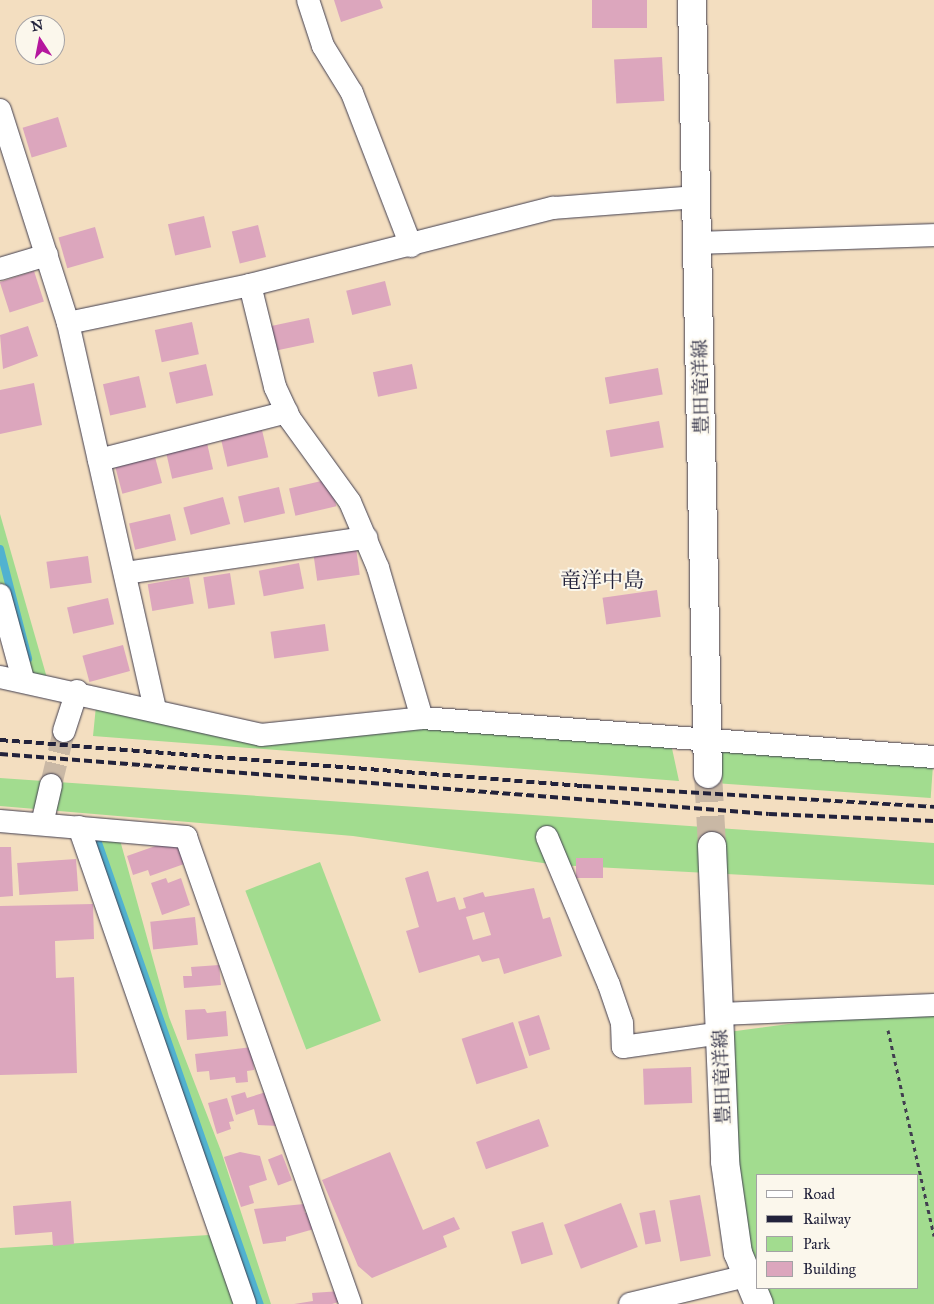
<!DOCTYPE html>
<meta charset="utf-8">
<style>
body{margin:0}
#map{position:relative;width:934px;height:1304px;overflow:hidden;background:#f3dec0;font-family:"IM FELL Great Primer","Noto Serif JP",serif}
div>[style]{position:absolute}
.green>*{inset:0;background:#a2dc8f;transform-origin:0 0}
.stream>*{height:8px;margin:-4px;padding:0 4px;transform-origin:4px;border-radius:4px;background:#51b2d0}
.building>*{inset:0;background:#dca6bd;transform-origin:0 0}
.street-tunnel>*{height:22px;margin-top:-11px;transform-origin:0;background:repeating-linear-gradient(90deg,#c9b8a5 0 22px,transparent 0 33px)}
.secondary-tunnel>*{height:28px;margin-top:-14px;transform-origin:0;background:repeating-linear-gradient(90deg,#c9b8a5 0 28px,transparent 0 42px)}
.path>*{height:3px;margin-top:-1.5px;transform-origin:0;background:repeating-linear-gradient(90deg,#413e4f 0 4px,transparent 0 8px)}
.roads{filter:drop-shadow(0 0 1px #413e4f) drop-shadow(0 0 1px #413e4f)}
.street>*{height:22px;margin:-11px;padding:0 11px;transform-origin:11px;border-radius:11px;background:#fff}
.secondary>*{height:28px;margin:-14px;padding:0 14px;transform-origin:14px;border-radius:14px;background:#fff}
.rail>*{height:4px;margin-top:-2px;transform-origin:0;background:repeating-linear-gradient(90deg,#22223b 0 8px,transparent 0 12px)}
span{translate:-50% -50%;white-space:nowrap;text-align:center;line-height:1.15;-webkit-text-stroke:4px #fbf7ec;paint-order:stroke}
.street-label{font-size:19px;color:#22223b}
.quarter-label{font-size:21px;color:#22223b}
.legend{position:absolute;left:756px;top:1174px;width:162px;height:115px;box-sizing:border-box;background:#fbf7ec;border:1px solid #a4a2a5;margin:0;padding:6px 9px;list-style:none;font-size:15px;color:#22223b}
.legend li{display:flex;align-items:center;gap:10px;height:25px}
.legend b{width:25px;border:1px solid #a4a2a5}
.north{position:absolute;left:15px;top:15px;width:50px;height:50px;box-sizing:border-box;background:#fbf7ec;border:1px solid #a4a2a5;border-radius:50%;rotate:349deg;font-size:14px;font-weight:700;line-height:20px;text-align:center;color:#22223b}
.north::after{content:'';display:block;margin:auto;width:18px;height:22px;background:#b5179e;clip-path:polygon(50% 0,100% 100%,50% 72%,0 100%)}
</style>
<div id="map">
<div class="green">
<div style="clip-path:polygon(0 514px,47px 678px,22px 674px,0 590px)"></div>
<div style="clip-path:polygon(97px 696px,258px 734px,422px 718px,670px 739px,679px 781px,93px 736px)"></div>
<div style="left:717px;top:743px;width:217px;height:40px;rotate:4deg"></div>
<div style="clip-path:polygon(0 778px,934px 843px,934px 885px,557px 865px,353px 836px,0 806px)"></div>
<div style="clip-path:polygon(88px 838px,120px 840px,169px 1017px,221px 1151px,271px 1304px,244px 1304px)"></div>
<div style="left:320px;top:862px;width:170px;height:80px;rotate:69deg"></div>
<div style="clip-path:polygon(evenodd,934px 1005px,934px 1304px,761px 1304px,738px 1253px,721px 1033px,934px 1005px,758px 1175px,918px 1175px,918px 1288px,758px 1288px,758px 1175px)"></div>
<div style="clip-path:polygon(209px 1235px,240px 1304px,0 1304px,0 1248px)"></div>
</div>
<div class="stream">
<div style="left:0;top:549px;width:113px;rotate:75.6deg"></div>
<div style="left:95px;top:834px;width:498px;rotate:70.7deg"></div>
</div>
<div class="building">
<div style="clip-path:polygon(334px 0,380px 0,383px 8px,341px 22px)"></div>
<div style="left:592px;top:0;width:55px;height:28px"></div>
<div style="left:662px;top:57px;width:44px;height:48px;rotate:87deg"></div>
<div style="left:58px;top:117px;width:31px;height:37px;rotate:73deg"></div>
<div style="left:204px;top:216px;width:32px;height:37px;rotate:77deg"></div>
<div style="left:258px;top:225px;width:33px;height:27px;rotate:76deg"></div>
<div style="left:95px;top:227px;width:32px;height:38px;rotate:74deg"></div>
<div style="left:34px;top:271px;width:32px;height:36px;rotate:72deg"></div>
<div style="left:385px;top:281px;width:25px;height:40px;rotate:76deg"></div>
<div style="left:309px;top:318px;width:25px;height:41px;rotate:78deg"></div>
<div style="left:192px;top:322px;width:33px;height:38px;rotate:78deg"></div>
<div style="clip-path:polygon(28px 326px,38px 356px,3px 369px,0 335px)"></div>
<div style="left:206px;top:364px;width:32px;height:38px;rotate:77deg"></div>
<div style="left:412px;top:364px;width:25px;height:40px;rotate:78deg"></div>
<div style="left:658px;top:368px;width:27px;height:54px;rotate:80deg"></div>
<div style="left:139px;top:376px;width:32px;height:37px;rotate:77deg"></div>
<div style="clip-path:polygon(34px 383px,42px 425px,0 434px,0 390px)"></div>
<div style="left:659px;top:421px;width:27px;height:54px;rotate:80deg"></div>
<div style="left:262px;top:430px;width:28px;height:42px;rotate:77deg"></div>
<div style="left:207px;top:443px;width:27px;height:42px;rotate:77deg"></div>
<div style="left:155px;top:457px;width:27px;height:41px;rotate:75deg"></div>
<div style="left:330px;top:479px;width:28px;height:42px;rotate:77deg"></div>
<div style="left:279px;top:487px;width:27px;height:42px;rotate:77deg"></div>
<div style="left:223px;top:497px;width:28px;height:41px;rotate:75deg"></div>
<div style="left:170px;top:514px;width:27px;height:42px;rotate:77deg"></div>
<div style="left:356px;top:548px;width:27px;height:43px;rotate:82deg"></div>
<div style="left:88px;top:556px;width:27px;height:42px;rotate:82deg"></div>
<div style="left:299px;top:563px;width:26px;height:41px;rotate:79deg"></div>
<div style="left:230px;top:573px;width:32px;height:27px;rotate:81deg"></div>
<div style="left:189px;top:577px;width:27px;height:42px;rotate:80deg"></div>
<div style="left:657px;top:590px;width:27px;height:55px;rotate:82deg"></div>
<div style="left:108px;top:598px;width:27px;height:42px;rotate:77deg"></div>
<div style="left:325px;top:624px;width:27px;height:55px;rotate:82deg"></div>
<div style="left:123px;top:645px;width:27px;height:42px;rotate:75deg"></div>
<div style="clip-path:polygon(178px 838px,187px 863px,150px 876px,148px 870px,133px 875px,127px 856px)"></div>
<div style="clip-path:polygon(0 847px,11px 847px,13px 896px,0 897px)"></div>
<div style="left:576px;top:858px;width:27px;height:20px"></div>
<div style="left:76px;top:859px;width:32px;height:59px;rotate:86deg"></div>
<div style="clip-path:polygon(evenodd,428px 871px,437px 902px,455px 897px,459px 910px,466px 908px,463px 898px,483px 892px,485px 897px,534px 888px,543px 919px,550px 917px,562px 956px,504px 974px,499px 958px,482px 962px,479px 955px,419px 973px,406px 931px,419px 927px,405px 878px,428px 871px,484px 912px,491px 935px,473px 940px,466px 917px,484px 912px)"></div>
<div style="clip-path:polygon(166px 878px,168px 883px,181px 878px,190px 905px,162px 915px,151px 883px)"></div>
<div style="clip-path:polygon(93px 904px,94px 939px,55px 941px,56px 978px,74px 977px,77px 1073px,0 1075px,0 906px)"></div>
<div style="left:195px;top:917px;width:28px;height:45px;rotate:84deg"></div>
<div style="clip-path:polygon(219px 965px,221px 985px,184px 988px,183px 976px,192px 976px,191px 967px)"></div>
<div style="clip-path:polygon(205px 1009px,207px 1013px,226px 1011px,228px 1036px,187px 1040px,185px 1010px)"></div>
<div style="left:539px;top:1015px;width:36px;height:22px;rotate:72deg"></div>
<div style="left:513px;top:1022px;width:48px;height:54px;rotate:72deg"></div>
<div style="clip-path:polygon(252px 1047px,254px 1070px,247px 1071px,248px 1082px,236px 1083px,235px 1077px,210px 1080px,209px 1071px,197px 1072px,195px 1054px)"></div>
<div style="left:691px;top:1067px;width:36px;height:48px;rotate:88deg"></div>
<div style="clip-path:polygon(245px 1092px,247px 1098px,266px 1092px,278px 1126px,258px 1125px,254px 1109px,236px 1115px,231px 1096px)"></div>
<div style="clip-path:polygon(227px 1098px,234px 1121px,229px 1122px,231px 1129px,217px 1134px,208px 1103px)"></div>
<div style="left:539px;top:1119px;width:29px;height:67px;rotate:70deg"></div>
<div style="clip-path:polygon(240px 1152px,260px 1156px,267px 1180px,249px 1186px,254px 1203px,241px 1207px,224px 1157px)"></div>
<div style="clip-path:polygon(390px 1152px,423px 1230px,454px 1217px,460px 1229px,443px 1236px,447px 1247px,372px 1278px,358px 1266px,322px 1180px)"></div>
<div style="left:282px;top:1154px;width:28px;height:15px;rotate:69deg"></div>
<div style="left:700px;top:1195px;width:62px;height:31px;rotate:80deg"></div>
<div style="clip-path:polygon(71px 1201px,74px 1244px,53px 1246px,52px 1232px,15px 1235px,13px 1206px)"></div>
<div style="left:621px;top:1203px;width:47px;height:61px;rotate:69deg"></div>
<div style="clip-path:polygon(304px 1204px,305px 1213px,313px 1212px,314px 1229px,286px 1237px,286px 1241px,263px 1244px,254px 1209px)"></div>
<div style="left:655px;top:1210px;width:32px;height:16px;rotate:79deg"></div>
<div style="left:543px;top:1222px;width:34px;height:33px;rotate:73deg"></div>
<div style="clip-path:polygon(341px 1291px,342px 1301px,332px 1304px,294px 1304px,313px 1301px,312px 1293px)"></div>
</div>
<div class="street-tunnel">
<div style="left:51px;top:785px;width:56px;rotate:-76.5deg"></div>
</div>
<div class="secondary-tunnel">
<div style="left:708px;top:774px;width:72px;rotate:86.8deg"></div>
</div>
<div class="path">
<div style="left:888px;top:1030px;width:211px;rotate:77.4deg"></div>
</div>
<div class="roads">
<div class="street">
<div style="left:308px;top:0;width:48px;rotate:71.9deg"></div>
<div style="left:323px;top:46px;width:55px;rotate:58.3deg"></div>
<div style="left:352px;top:93px;width:164px;rotate:68.9deg"></div>
<div style="left:0;top:110px;width:224px;rotate:72.3deg"></div>
<div style="left:68px;top:323px;width:396px;rotate:77.3deg"></div>
<div style="left:699px;top:243px;width:235px;rotate:-1.9deg"></div>
<div style="left:0;top:269px;width:49px;rotate:-16.6deg"></div>
<div style="left:250px;top:285px;width:105px;rotate:76.2deg"></div>
<div style="left:275px;top:387px;width:35px;rotate:65deg"></div>
<div style="left:290px;top:419px;width:102px;rotate:54.1deg"></div>
<div style="left:350px;top:502px;width:72px;rotate:67deg"></div>
<div style="left:378px;top:568px;width:156px;rotate:73.7deg"></div>
<div style="left:68px;top:323px;width:186px;rotate:-11.8deg"></div>
<div style="left:250px;top:285px;width:313px;rotate:-14.3deg"></div>
<div style="left:553px;top:208px;width:143px;rotate:-4.4deg"></div>
<div style="left:99px;top:460px;width:194px;rotate:-14.3deg"></div>
<div style="left:125px;top:573px;width:244px;rotate:-8.3deg"></div>
<div style="left:0;top:595px;width:87px;rotate:74.7deg"></div>
<div style="left:0;top:677px;width:267px;rotate:12.5deg"></div>
<div style="left:261px;top:735px;width:162px;rotate:-6deg"></div>
<div style="left:422px;top:718px;width:513px;rotate:4.36deg"></div>
<div style="left:64px;top:731px;width:42px;rotate:-72deg"></div>
<div style="left:0;top:821px;width:187px;rotate:4.9deg"></div>
<div style="left:186px;top:837px;width:495px;rotate:70.6deg"></div>
<div style="left:42px;top:824px;width:40px;rotate:-77deg"></div>
<div style="left:79px;top:827px;width:505px;rotate:70.81deg"></div>
<div style="left:547px;top:837px;width:160px;rotate:67.3deg"></div>
<div style="left:609px;top:985px;width:40px;rotate:71.1deg"></div>
<div style="left:622px;top:1023px;width:24px;rotate:88deg"></div>
<div style="left:623px;top:1047px;width:99px;rotate:-8.1deg"></div>
<div style="left:720px;top:1014px;width:214px;rotate:-2.4deg"></div>
<div style="left:630px;top:1304px;width:120px;rotate:-13.5deg"></div>
</div>
<div class="secondary">
<div style="left:692px;top:0;width:774px;rotate:88.82deg"></div>
<div style="left:712px;top:846px;width:316px;rotate:87.6deg"></div>
<div style="left:725px;top:1162px;width:92px;rotate:81.9deg"></div>
<div style="left:738px;top:1253px;width:55px;rotate:67.6deg"></div>
</div>
</div>
<div class="rail">
<div style="left:0;top:740px;width:585px;rotate:4.51deg"></div>
<div style="left:583px;top:786px;width:352px;rotate:3.4deg"></div>
<div style="left:0;top:754px;width:771px;rotate:4.46deg"></div>
<div style="left:769px;top:814px;width:165px;rotate:2.4deg"></div>
</div>
<div class="street-label">
<span style="left:701px;top:387px;rotate:-91deg">豊田竜洋線</span>
<span style="left:722px;top:1077px;rotate:-92deg">豊田竜洋線</span>
</div>
<div class="quarter-label">
<span style="left:602px;top:580px">竜洋中島</span>
</div>
<ul class="legend">
<li><b style="height:6px;background:#fff"></b>Road</li>
<li><b style="height:6px;background:#22223b"></b>Railway</li>
<li><b style="height:14px;background:#a2dc8f"></b>Park</li>
<li><b style="height:14px;background:#dca6bd"></b>Building</li>
</ul>
<div class="north">N</div>
</div>
